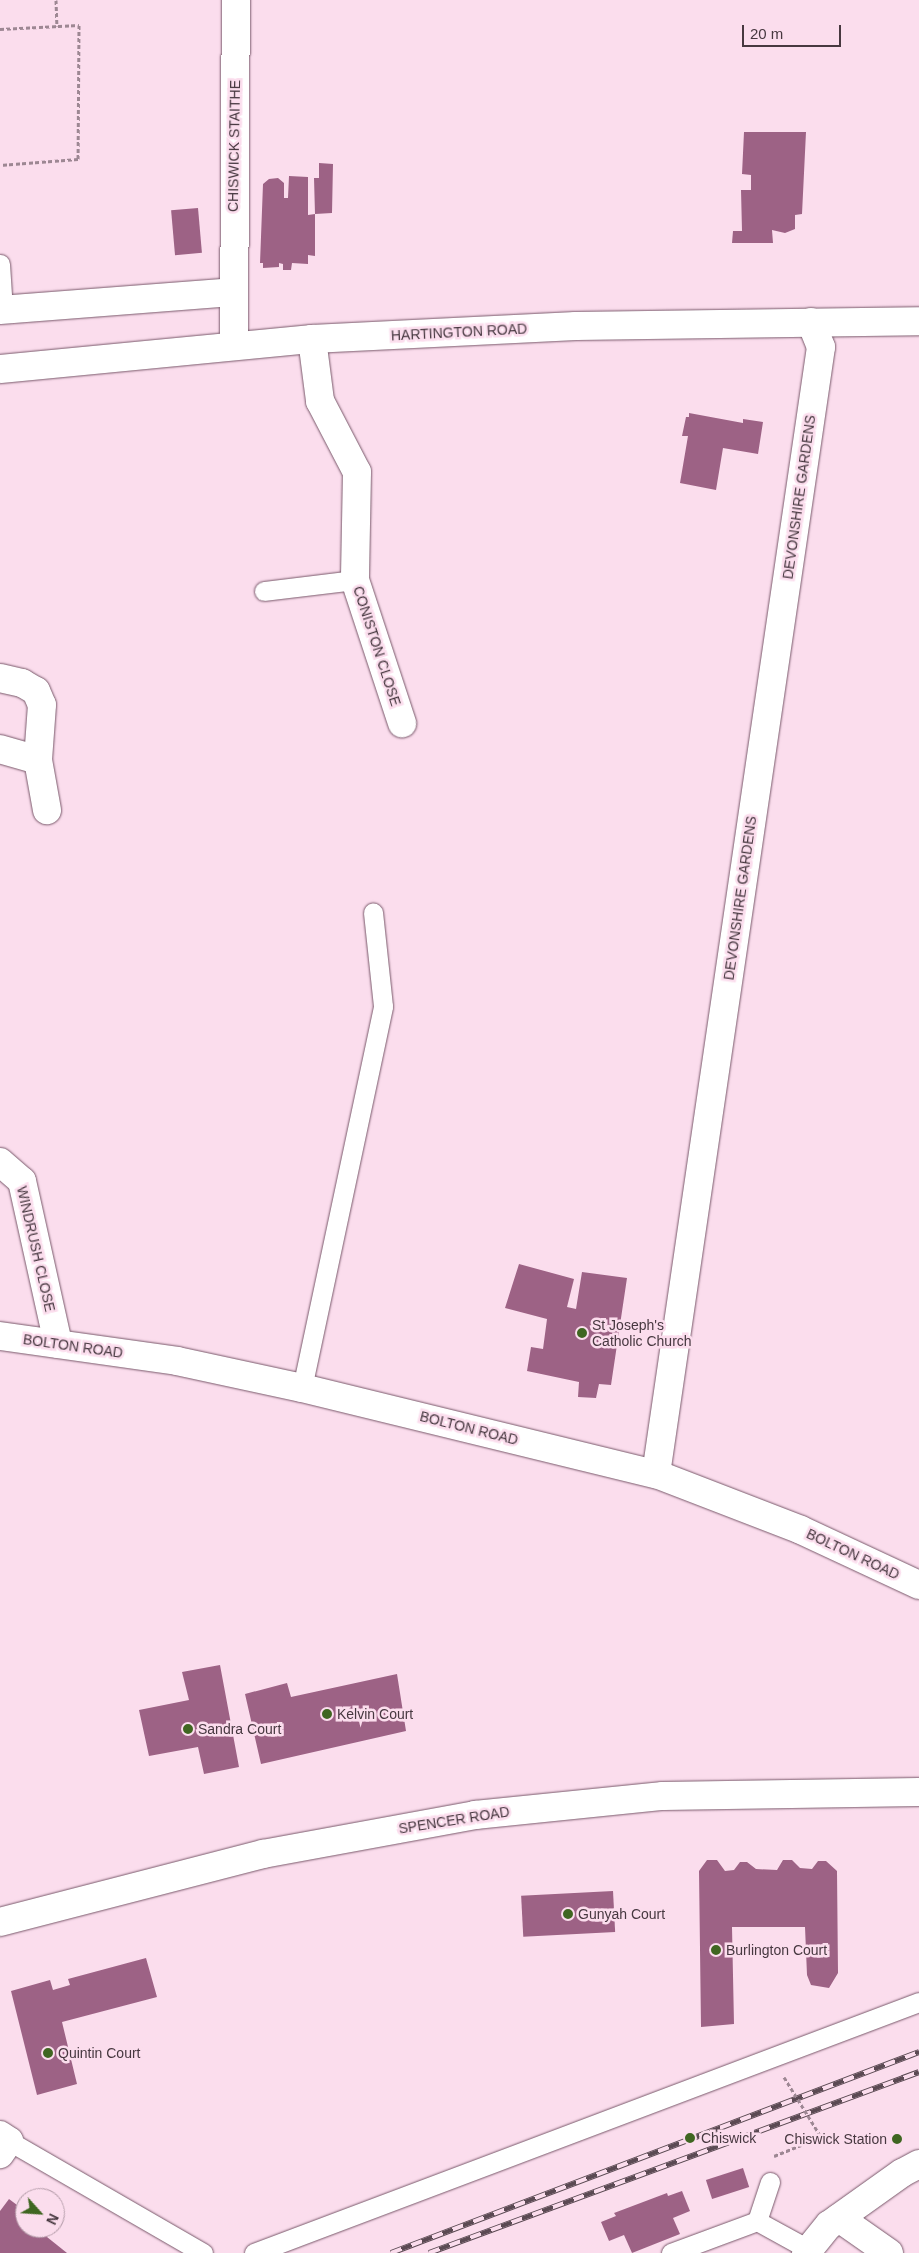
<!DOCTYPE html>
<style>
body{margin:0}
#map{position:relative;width:919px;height:2253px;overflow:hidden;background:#fbdded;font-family:Helvetica,sans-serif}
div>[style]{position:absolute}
.building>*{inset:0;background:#9d6285;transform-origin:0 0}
.path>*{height:3px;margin-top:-1.5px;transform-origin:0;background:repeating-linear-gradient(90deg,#9d8793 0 4px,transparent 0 6.5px)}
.roads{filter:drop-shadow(0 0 1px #79596b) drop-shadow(0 0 1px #79596b)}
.service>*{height:19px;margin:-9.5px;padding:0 9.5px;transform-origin:9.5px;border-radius:9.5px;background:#fff}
.minor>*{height:28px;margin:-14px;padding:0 14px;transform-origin:14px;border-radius:14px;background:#fff}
.tertiary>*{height:28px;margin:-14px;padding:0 14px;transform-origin:14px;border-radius:14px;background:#fff}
.rail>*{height:5.5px;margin-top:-2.75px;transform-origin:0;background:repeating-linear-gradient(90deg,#fbdded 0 11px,#5b4a53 0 22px);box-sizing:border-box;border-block:1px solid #5b4a53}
.path-bridge>*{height:3px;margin-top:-1.5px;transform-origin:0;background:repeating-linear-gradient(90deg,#9d8793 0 4px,transparent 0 6.5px)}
.dots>*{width:14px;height:14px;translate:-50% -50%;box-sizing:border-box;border:2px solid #fbdded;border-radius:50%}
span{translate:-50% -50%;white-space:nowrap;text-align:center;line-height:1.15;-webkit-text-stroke:5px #fbdded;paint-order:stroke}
.street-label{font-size:14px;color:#473840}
.poi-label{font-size:14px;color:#473840}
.left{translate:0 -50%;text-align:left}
.right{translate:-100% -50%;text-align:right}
.north{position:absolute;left:15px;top:2188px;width:50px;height:50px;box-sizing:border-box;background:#fbdded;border:1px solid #b39ba8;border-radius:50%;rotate:116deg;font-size:14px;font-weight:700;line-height:20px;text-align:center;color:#473840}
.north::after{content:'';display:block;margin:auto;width:18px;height:22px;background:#3f6621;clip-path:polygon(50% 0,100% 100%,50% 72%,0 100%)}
.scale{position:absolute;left:742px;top:25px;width:99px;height:22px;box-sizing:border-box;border:2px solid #473840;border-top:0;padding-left:6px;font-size:15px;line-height:18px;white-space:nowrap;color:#473840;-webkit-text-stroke:4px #fbdded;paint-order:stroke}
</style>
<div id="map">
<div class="building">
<div style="clip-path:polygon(744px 132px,806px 132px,802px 214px,795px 215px,795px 229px,785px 233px,772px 230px,773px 243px,732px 243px,733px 231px,742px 231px,741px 190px,751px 190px,751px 175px,742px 174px)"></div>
<div style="clip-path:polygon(319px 163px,333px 164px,332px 213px,315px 214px,315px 256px,308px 255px,308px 264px,292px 263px,291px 270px,283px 270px,283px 264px,279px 263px,279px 267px,263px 268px,263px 263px,260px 263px,263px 184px,269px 179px,278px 178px,284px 183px,284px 198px,288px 198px,289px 176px,308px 177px,308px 215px,315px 214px,314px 178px,319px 178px)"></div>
<div style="left:198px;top:208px;width:45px;height:27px;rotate:85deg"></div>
<div style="clip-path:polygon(689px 413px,743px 423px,743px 419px,763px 422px,758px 454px,723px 448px,716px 490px,680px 483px,688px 436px,682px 436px,686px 417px,689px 417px)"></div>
<div style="clip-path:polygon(519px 1264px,574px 1279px,567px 1307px,576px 1309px,582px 1272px,627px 1278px,611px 1385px,599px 1384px,596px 1398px,578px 1397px,579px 1382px,527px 1371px,531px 1347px,543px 1349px,547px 1319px,505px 1308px)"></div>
<div style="clip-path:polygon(220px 1665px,239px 1767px,204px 1774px,198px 1747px,149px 1756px,139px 1710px,189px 1700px,182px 1672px)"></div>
<div style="clip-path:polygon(397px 1674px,406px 1731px,261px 1764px,245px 1694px,287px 1683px,291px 1697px)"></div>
<div style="clip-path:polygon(707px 1860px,717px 1860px,725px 1871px,734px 1870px,740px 1862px,747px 1862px,756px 1869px,777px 1870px,783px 1860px,792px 1860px,800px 1868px,812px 1869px,818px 1861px,826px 1861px,837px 1871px,838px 1973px,829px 1988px,811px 1985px,807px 1975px,805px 1927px,732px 1927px,734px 2024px,701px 2027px,699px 1871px)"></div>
<div style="left:613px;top:1891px;width:41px;height:92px;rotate:87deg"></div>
<div style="clip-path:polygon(146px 1958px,157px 1997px,62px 2022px,77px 2084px,37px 2095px,11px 1991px,50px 1980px,53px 1990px,70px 1985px,68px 1979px)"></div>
<div style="left:743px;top:2168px;width:20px;height:39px;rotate:72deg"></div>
<div style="clip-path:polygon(682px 2191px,690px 2211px,673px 2218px,680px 2234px,632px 2253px,624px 2235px,609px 2241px,601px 2222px,616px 2216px,614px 2213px,667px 2193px,668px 2196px)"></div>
<div style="clip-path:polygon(9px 2199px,25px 2211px,25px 2228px,47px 2228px,51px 2231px,47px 2237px,67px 2253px,0 2253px,0 2211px)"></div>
</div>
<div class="path">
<div style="left:56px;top:0;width:26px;rotate:88deg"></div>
<div style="left:0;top:29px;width:79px;rotate:-2.9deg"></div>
<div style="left:79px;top:25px;width:134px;rotate:90.4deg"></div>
<div style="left:78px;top:159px;width:78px;rotate:175.6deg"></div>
<div style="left:774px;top:2156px;width:51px;rotate:-22deg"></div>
</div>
<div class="roads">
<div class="service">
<div style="left:0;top:264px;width:46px;rotate:86.3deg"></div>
<div style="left:264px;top:591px;width:92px;rotate:-6.9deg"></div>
<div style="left:302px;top:1388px;width:390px;rotate:-78deg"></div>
<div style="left:383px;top:1006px;width:94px;rotate:-96.1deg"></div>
<div style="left:9px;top:2141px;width:224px;rotate:30deg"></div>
<div style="left:757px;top:2221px;width:41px;rotate:-71.6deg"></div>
<div style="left:254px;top:2253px;width:711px;rotate:-20.68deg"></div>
<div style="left:671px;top:2253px;width:92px;rotate:-20.4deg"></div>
<div style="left:757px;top:2221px;width:58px;rotate:28.8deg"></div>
</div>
<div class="minor">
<div style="left:0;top:310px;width:233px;rotate:-4.4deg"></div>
<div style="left:312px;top:339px;width:63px;rotate:82.6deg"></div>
<div style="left:320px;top:401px;width:80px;rotate:62.5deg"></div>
<div style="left:357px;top:472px;width:108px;rotate:91.1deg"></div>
<div style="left:355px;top:580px;width:151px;rotate:71.8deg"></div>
<div style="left:234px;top:346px;width:346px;rotate:-89.7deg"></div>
<div style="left:0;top:369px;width:313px;rotate:-5.5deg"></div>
<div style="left:312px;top:339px;width:264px;rotate:-2.8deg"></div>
<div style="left:576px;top:326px;width:343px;rotate:-0.8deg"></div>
<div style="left:0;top:678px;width:23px;rotate:13deg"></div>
<div style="left:22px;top:683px;width:16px;rotate:30deg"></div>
<div style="left:36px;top:691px;width:15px;rotate:67deg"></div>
<div style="left:42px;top:705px;width:55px;rotate:94.2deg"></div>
<div style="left:38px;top:760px;width:40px;rotate:-164deg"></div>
<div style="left:38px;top:760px;width:51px;rotate:79.8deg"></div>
<div style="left:0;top:1162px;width:29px;rotate:41deg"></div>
<div style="left:22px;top:1181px;width:167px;rotate:77.5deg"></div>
<div style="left:0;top:1336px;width:179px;rotate:8deg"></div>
<div style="left:177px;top:1361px;width:128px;rotate:12.2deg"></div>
<div style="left:302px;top:1388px;width:364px;rotate:13.7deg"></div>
<div style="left:656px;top:1474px;width:155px;rotate:21.1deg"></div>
<div style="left:801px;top:1530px;width:130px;rotate:25deg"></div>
<div style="left:656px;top:1474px;width:1139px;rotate:-81.67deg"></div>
<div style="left:821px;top:347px;width:27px;rotate:-112deg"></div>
<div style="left:0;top:1922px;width:272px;rotate:-14.5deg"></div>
<div style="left:263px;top:1854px;width:216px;rotate:-10.4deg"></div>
<div style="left:475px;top:1815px;width:189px;rotate:-5.8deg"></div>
<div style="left:663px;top:1796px;width:256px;rotate:-0.9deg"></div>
<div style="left:0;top:2135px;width:11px;rotate:34deg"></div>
<div style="left:9px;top:2141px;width:16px;rotate:125deg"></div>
<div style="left:839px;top:2218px;width:61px;rotate:35deg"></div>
</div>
<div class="tertiary">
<div style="left:806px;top:2253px;width:36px;rotate:-51deg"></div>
<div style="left:829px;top:2225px;width:90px;rotate:-35.5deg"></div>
<div style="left:902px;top:2173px;width:19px;rotate:-28deg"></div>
</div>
</div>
<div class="rail">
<div style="left:391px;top:2253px;width:565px;rotate:-20.84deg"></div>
<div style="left:429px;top:2253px;width:522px;rotate:-20.27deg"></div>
</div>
<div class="path-bridge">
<div style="left:784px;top:2077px;width:70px;rotate:58.3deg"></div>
</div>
<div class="dots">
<div style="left:582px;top:1333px;background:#3f6621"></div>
<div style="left:327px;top:1714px;background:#3f6621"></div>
<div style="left:188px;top:1729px;background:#3f6621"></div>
<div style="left:568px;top:1914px;background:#3f6621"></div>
<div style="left:716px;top:1950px;background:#3f6621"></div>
<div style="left:48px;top:2053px;background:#3f6621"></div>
<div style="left:690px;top:2138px;background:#3f6621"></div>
<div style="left:897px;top:2139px;background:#3f6621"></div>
</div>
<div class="street-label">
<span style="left:234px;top:146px;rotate:-89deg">CHISWICK STAITHE</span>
<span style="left:459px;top:332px;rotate:-3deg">HARTINGTON ROAD</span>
<span style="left:799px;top:497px;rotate:-82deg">DEVONSHIRE GARDENS</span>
<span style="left:377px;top:646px;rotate:72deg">CONISTON CLOSE</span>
<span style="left:740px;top:898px;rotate:-82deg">DEVONSHIRE GARDENS</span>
<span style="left:36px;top:1249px;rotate:77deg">WINDRUSH CLOSE</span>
<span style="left:73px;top:1346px;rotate:8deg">BOLTON ROAD</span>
<span style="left:469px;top:1428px;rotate:14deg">BOLTON ROAD</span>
<span style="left:853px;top:1554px;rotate:25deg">BOLTON ROAD</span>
<span style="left:454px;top:1820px;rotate:-9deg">SPENCER ROAD</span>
</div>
<div class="poi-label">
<span class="left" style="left:592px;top:1333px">St Joseph's<br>Catholic Church</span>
<span class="left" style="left:337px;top:1714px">Kelvin Court</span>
<span class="left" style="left:198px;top:1729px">Sandra Court</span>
<span class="left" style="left:578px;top:1914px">Gunyah Court</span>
<span class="left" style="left:726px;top:1950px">Burlington Court</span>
<span class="left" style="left:58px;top:2053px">Quintin Court</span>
<span class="left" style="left:701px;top:2138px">Chiswick</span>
<span class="right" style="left:887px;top:2139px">Chiswick Station</span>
</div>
<div class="north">N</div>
<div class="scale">20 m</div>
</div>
